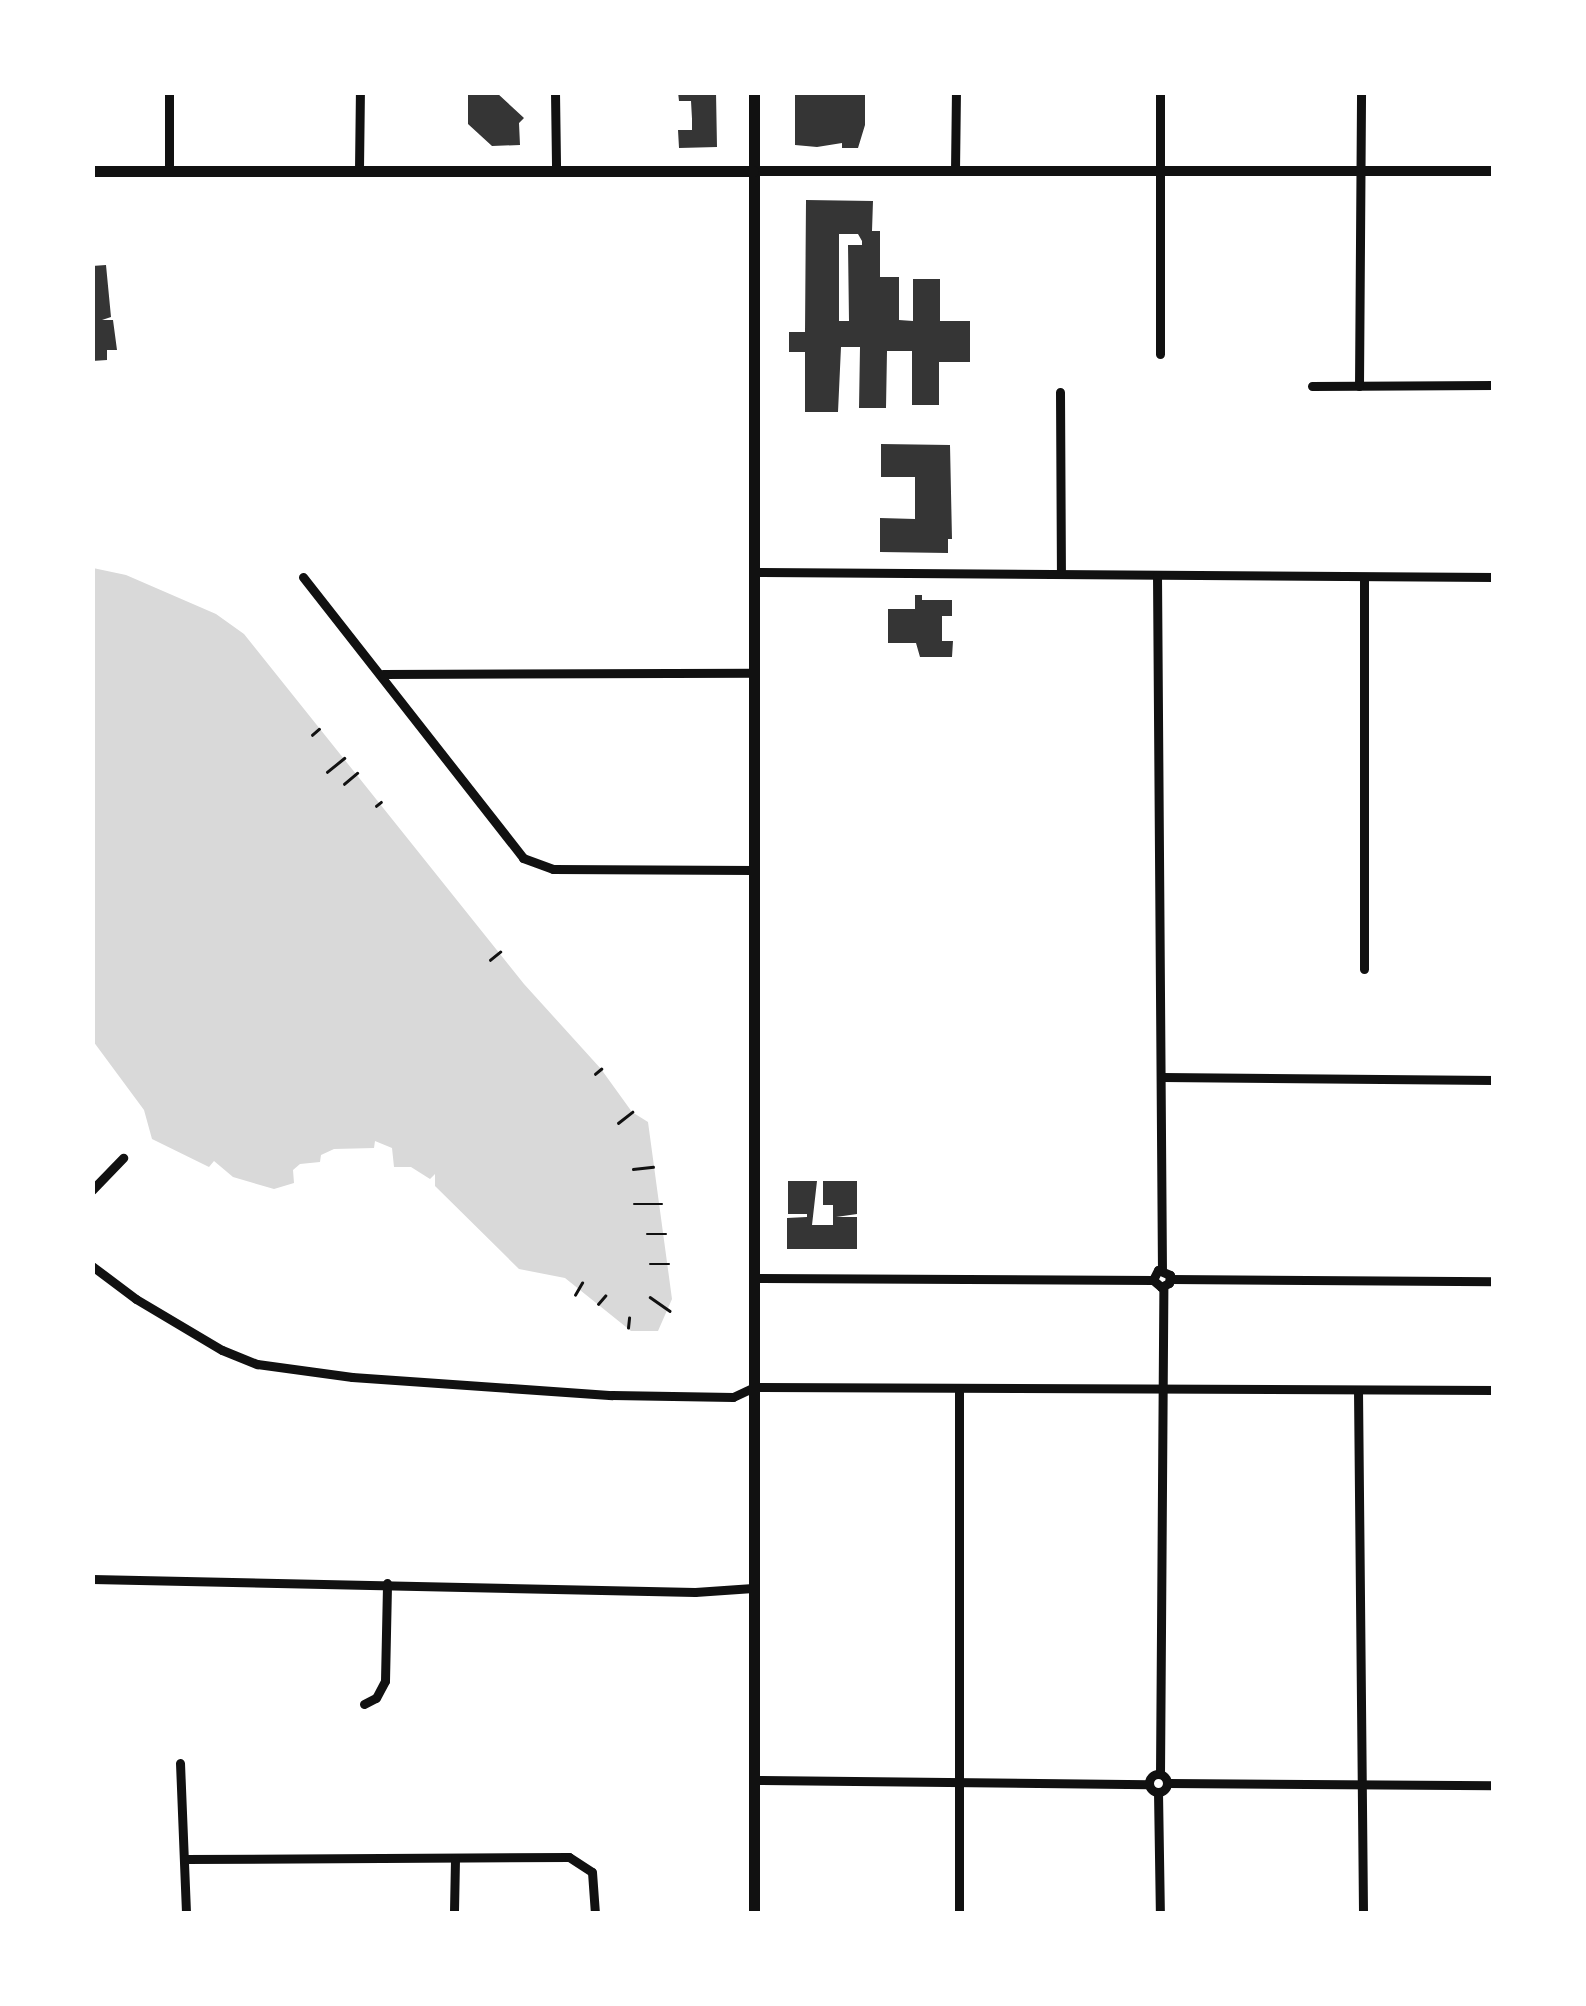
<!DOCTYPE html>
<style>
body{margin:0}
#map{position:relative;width:1586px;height:2006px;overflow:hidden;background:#fff;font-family:Overpass,sans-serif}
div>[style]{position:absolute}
.water>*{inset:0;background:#d9d9d9}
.building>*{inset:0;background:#353535}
.path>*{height:2.5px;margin:-1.25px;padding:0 1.25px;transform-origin:1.25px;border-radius:1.25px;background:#111}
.minor>*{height:9px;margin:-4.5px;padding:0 4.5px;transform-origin:4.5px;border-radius:4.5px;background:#111}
.minor>.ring{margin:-4.5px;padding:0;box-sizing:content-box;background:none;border:9px solid #111;border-radius:50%}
.tertiary>*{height:10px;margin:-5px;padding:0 5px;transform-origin:5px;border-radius:5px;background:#111}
.secondary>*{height:11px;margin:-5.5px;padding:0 5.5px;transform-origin:5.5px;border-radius:5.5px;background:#111}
span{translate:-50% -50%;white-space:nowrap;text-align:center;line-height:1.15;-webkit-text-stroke:9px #fff;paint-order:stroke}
.frame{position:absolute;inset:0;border:95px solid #fff;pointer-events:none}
</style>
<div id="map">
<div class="water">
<div style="clip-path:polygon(93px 568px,126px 575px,216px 614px,244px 634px,524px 984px,601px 1069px,632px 1112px,648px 1122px,672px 1299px,658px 1331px,631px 1331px,565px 1278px,519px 1269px,435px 1186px,435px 1174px,430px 1179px,411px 1167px,394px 1167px,392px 1148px,375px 1141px,374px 1148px,334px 1149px,321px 1155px,320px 1162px,300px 1164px,293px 1170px,294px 1183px,274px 1189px,233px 1177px,214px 1161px,209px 1167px,152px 1139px,144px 1110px,93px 1041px)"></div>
</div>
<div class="building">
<div style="clip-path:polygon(678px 92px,716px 92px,717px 147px,679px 148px,678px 130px,692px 130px,692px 119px,691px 101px,679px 101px)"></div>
<div style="clip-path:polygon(795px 92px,865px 92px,865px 125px,858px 148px,842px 148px,842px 143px,817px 147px,795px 145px)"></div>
<div style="clip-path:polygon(468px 93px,497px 93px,524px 118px,519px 123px,520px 145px,492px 146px,468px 124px)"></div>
<div style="clip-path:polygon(evenodd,806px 200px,873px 201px,872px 231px,880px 231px,880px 277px,899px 277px,899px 320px,913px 321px,913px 279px,940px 279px,940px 321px,970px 321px,970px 362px,939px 362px,939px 405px,912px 405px,912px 351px,887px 351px,886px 408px,859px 408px,860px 347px,841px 347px,838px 412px,805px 412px,805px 352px,789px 352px,789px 332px,805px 332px,806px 200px,839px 234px,858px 234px,862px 241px,862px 245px,848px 245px,849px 321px,839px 321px,839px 234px)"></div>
<div style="clip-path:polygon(106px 265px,111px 317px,102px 320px,113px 320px,117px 350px,107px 350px,107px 360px,92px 361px,92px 266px)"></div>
<div style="clip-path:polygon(881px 444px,950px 445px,952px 539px,948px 539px,948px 553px,880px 552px,880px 518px,915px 519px,915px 477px,881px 477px)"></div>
<div style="clip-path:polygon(915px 595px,922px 595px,922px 600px,952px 600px,952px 616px,942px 616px,942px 641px,953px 641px,952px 657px,920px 657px,916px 643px,888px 643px,888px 609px,915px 609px)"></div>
<div style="clip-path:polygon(788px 1181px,817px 1181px,812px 1225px,833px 1225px,833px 1205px,823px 1205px,823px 1181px,857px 1181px,857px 1214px,836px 1217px,857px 1217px,857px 1249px,787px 1249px,787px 1218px,807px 1217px,807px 1214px,788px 1214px)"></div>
</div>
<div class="path">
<div style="left:312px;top:735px;width:9px;rotate:-41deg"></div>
<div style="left:327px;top:772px;width:22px;rotate:-39deg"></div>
<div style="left:344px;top:784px;width:17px;rotate:-40deg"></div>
<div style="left:376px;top:806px;width:6px;rotate:-39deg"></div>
<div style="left:490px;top:960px;width:13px;rotate:-39deg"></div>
<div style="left:595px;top:1074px;width:8px;rotate:-40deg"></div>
<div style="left:618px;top:1123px;width:18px;rotate:-38deg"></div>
<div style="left:633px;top:1169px;width:20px;rotate:-6deg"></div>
<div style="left:634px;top:1204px;width:28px"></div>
<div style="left:647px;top:1234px;width:19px"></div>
<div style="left:650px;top:1264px;width:19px"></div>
<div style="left:575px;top:1295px;width:14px;rotate:-60deg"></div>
<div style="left:650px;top:1297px;width:24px;rotate:35deg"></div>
<div style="left:598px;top:1304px;width:11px;rotate:-49deg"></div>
<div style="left:628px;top:1328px;width:10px;rotate:-84deg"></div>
</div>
<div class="minor">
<div style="left:169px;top:92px;width:79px;rotate:90deg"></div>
<div style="left:555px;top:92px;width:76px;rotate:89.2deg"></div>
<div style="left:1160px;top:92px;width:262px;rotate:90deg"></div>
<div style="left:359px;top:169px;width:77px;rotate:-89.3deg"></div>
<div style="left:955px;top:171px;width:79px;rotate:-89.3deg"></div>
<div style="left:1312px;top:386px;width:182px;rotate:-0.3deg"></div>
<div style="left:1359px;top:386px;width:294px;rotate:-89.6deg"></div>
<div style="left:1060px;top:392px;width:182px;rotate:89.7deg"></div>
<div style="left:754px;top:572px;width:740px;rotate:0.39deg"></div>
<div style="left:1157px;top:575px;width:694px;rotate:89.59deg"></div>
<div style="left:303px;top:577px;width:357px;rotate:51.9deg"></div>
<div style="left:523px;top:858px;width:32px;rotate:20deg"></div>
<div style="left:553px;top:869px;width:201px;rotate:0.3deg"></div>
<div style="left:1364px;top:577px;width:392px;rotate:90deg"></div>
<div style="left:383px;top:674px;width:371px;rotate:-0.2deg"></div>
<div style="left:1162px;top:1077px;width:332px;rotate:0.5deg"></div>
<div style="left:92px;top:1190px;width:45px;rotate:-45.9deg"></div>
<div style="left:92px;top:1266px;width:55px;rotate:36.9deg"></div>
<div style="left:136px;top:1299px;width:100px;rotate:30.7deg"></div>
<div style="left:222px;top:1350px;width:38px;rotate:22deg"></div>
<div style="left:257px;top:1364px;width:96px;rotate:7.8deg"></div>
<div style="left:352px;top:1377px;width:261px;rotate:4deg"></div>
<div style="left:612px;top:1395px;width:121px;rotate:0.9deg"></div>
<div style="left:733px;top:1397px;width:23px;rotate:-25deg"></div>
<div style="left:754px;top:1387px;width:740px;rotate:0.23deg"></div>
<div style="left:755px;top:1278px;width:398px;rotate:0.3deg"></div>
<div style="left:1153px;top:1280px;width:11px;rotate:41deg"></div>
<div style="left:1161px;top:1287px;width:9px;rotate:-27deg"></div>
<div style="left:1169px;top:1283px;width:8px;rotate:-83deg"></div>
<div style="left:1170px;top:1275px;width:13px;rotate:-157deg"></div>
<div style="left:1158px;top:1270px;width:11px;rotate:117deg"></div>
<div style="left:1170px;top:1279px;width:324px;rotate:0.4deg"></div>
<div style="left:959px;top:1388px;width:526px;rotate:90deg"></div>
<div style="left:1358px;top:1390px;width:524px;rotate:89.45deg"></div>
<div style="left:92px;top:1579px;width:603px;rotate:1.24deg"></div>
<div style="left:695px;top:1592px;width:58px;rotate:-3.9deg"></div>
<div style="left:364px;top:1704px;width:13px;rotate:-27deg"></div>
<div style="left:376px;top:1698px;width:19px;rotate:-62deg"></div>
<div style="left:385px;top:1681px;width:98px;rotate:-88.8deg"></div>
<div style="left:180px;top:1763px;width:151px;rotate:87.7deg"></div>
<div class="ring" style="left:1149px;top:1774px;width:9px;height:9px"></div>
<div style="left:1160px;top:1774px;width:487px;rotate:-89.6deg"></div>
<div style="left:753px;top:1780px;width:396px;rotate:0.6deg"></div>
<div style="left:1168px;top:1783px;width:326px;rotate:0.4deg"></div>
<div style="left:1158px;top:1792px;width:122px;rotate:89.1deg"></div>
<div style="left:185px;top:1859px;width:384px;rotate:-0.3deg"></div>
<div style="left:569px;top:1857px;width:27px;rotate:33deg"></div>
<div style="left:592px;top:1872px;width:42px;rotate:85.9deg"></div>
<div style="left:454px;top:1911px;width:53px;rotate:-88.9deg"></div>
</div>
<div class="tertiary">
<div style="left:753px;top:171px;width:741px"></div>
</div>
<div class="secondary">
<div style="left:754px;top:92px;width:1822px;rotate:90deg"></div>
<div style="left:92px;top:171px;width:661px"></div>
</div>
<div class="frame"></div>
</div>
